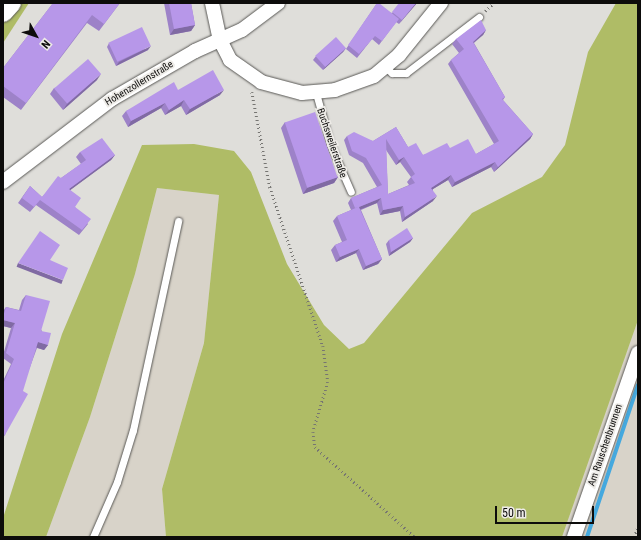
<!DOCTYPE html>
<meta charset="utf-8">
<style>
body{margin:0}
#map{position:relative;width:641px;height:540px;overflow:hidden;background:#dfdeda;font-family:"Roboto Condensed",sans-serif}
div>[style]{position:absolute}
.built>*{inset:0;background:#d8d3c9}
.green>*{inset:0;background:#afbc66}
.stream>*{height:4px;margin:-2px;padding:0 2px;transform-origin:2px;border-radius:2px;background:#45a9df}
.path>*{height:2.5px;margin-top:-1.25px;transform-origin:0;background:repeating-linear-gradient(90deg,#767572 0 1px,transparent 0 4px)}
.roads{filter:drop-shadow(0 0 1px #595855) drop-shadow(0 0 1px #595855)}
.service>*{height:7px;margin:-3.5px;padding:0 3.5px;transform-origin:3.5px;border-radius:3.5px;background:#fff}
.minor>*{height:14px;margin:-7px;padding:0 7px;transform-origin:7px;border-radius:7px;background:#fff}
.secondary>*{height:20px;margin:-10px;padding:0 10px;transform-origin:10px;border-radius:10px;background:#fff}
.wall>*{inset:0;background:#9d82c8}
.shaded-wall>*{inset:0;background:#806aa3;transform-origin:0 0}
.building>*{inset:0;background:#b797e9;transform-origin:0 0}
span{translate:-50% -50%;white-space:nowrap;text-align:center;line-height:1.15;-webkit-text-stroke:3.5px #edebe7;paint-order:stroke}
.street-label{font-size:10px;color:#0d0c0b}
.frame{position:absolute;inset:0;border:4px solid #0d0c0b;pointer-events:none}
.north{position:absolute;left:16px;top:16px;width:40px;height:40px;-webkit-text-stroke:3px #edebe7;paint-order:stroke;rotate:130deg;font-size:11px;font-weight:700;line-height:16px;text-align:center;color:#0d0c0b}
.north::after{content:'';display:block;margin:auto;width:14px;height:18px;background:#0d0c0b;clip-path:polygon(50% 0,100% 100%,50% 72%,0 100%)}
.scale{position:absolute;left:495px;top:506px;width:99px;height:18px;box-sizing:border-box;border:2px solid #0d0c0b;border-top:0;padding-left:5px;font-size:12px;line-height:14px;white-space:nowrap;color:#0d0c0b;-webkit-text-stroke:3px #edebe7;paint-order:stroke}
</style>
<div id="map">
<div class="built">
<div style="clip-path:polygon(157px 188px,219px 195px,204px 343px,162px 489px,166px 537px,46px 537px,90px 417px,135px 274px)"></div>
<div style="clip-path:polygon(638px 320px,638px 537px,562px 537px,588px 459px)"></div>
</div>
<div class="green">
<div style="clip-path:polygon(3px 3px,29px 3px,3px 43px)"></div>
<div style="clip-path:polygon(616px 3px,638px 3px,638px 320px,562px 537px,166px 537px,162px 489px,204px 343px,219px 195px,157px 188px,135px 274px,90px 417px,46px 537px,3px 537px,3px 518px,62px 334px,142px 145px,194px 144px,234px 151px,251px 172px,287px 264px,324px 325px,349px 349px,364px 343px,472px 213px,542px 177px,565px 145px,588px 52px)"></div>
</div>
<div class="stream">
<div style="left:587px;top:537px;width:160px;rotate:-71.5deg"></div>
</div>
<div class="path">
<div style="left:485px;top:11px;width:12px;rotate:-42deg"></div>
<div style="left:252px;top:92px;width:97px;rotate:79.3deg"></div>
<div style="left:270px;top:187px;width:168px;rotate:71.6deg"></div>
<div style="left:323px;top:346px;width:36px;rotate:82deg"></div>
<div style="left:328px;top:382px;width:52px;rotate:106.7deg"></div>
<div style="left:313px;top:432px;width:15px;rotate:82deg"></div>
<div style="left:315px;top:447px;width:135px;rotate:42deg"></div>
<div style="left:634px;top:537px;width:12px;rotate:-70deg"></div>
</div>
<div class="roads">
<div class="service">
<div style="left:386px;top:68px;width:8px;rotate:40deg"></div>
<div style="left:392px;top:73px;width:14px"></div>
<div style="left:406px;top:73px;width:92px;rotate:-37.5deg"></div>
<div style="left:316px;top:93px;width:53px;rotate:74.6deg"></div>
<div style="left:330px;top:144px;width:52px;rotate:66.4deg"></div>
<div style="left:93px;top:537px;width:60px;rotate:-66.4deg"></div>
<div style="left:117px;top:482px;width:54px;rotate:-72.9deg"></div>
<div style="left:133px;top:430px;width:214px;rotate:-77.8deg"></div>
</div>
<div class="minor">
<div style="left:212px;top:3px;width:38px;rotate:78deg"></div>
<div style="left:220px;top:40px;width:22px;rotate:63deg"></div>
<div style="left:230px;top:60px;width:38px;rotate:35deg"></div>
<div style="left:261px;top:82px;width:42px;rotate:15deg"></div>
<div style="left:302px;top:93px;width:33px;rotate:-5deg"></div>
<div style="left:335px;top:90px;width:41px;rotate:-19.7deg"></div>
<div style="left:374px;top:76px;width:33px;rotate:-40deg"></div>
<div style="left:399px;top:55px;width:67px;rotate:-51.1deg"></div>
<div style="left:3px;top:182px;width:137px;rotate:-37.3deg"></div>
<div style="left:112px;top:99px;width:96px;rotate:-30deg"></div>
<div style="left:195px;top:51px;width:51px;rotate:-24.1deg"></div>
<div style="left:242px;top:30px;width:45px;rotate:-36.9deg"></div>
<div style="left:574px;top:537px;width:195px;rotate:-70.8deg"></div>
</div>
<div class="secondary">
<div style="left:3px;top:12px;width:12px;rotate:-48deg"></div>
</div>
</div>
<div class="wall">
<div style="clip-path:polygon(53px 3px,120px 3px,99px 31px,87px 23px,21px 110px,3px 97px,3px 68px)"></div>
<div style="clip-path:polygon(164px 3px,191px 3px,195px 25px,191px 31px,170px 35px)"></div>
<div style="clip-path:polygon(377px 3px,391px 13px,417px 3px,399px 24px,396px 22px,379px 45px,372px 39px,357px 58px,346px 49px)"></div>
<div style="clip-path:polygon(evenodd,486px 30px,483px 35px,474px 43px,505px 97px,503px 100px,533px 134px,530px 139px,494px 172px,491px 167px,452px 187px,448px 180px,433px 189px,433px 201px,402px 222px,400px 211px,380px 215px,377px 203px,361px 210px,382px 259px,378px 264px,363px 270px,356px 253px,336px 262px,331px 250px,335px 245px,342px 242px,333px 221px,337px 216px,351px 210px,348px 203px,351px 198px,377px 187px,363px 163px,349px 155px,344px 140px,347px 136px,373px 141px,396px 127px,408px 147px,423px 155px,450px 148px,476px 154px,494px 144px,448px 64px,451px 60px,459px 53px,452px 44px,456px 39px,486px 30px,386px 150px,396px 165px,400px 162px,411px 177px,407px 182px,409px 185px,388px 194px,386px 150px)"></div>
<div style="clip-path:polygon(109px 43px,148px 50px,116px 66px,107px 47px)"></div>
<div style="clip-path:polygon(346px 48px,343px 52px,323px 70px,313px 60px,316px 56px)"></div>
<div style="clip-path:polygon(97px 80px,63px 110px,50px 94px,54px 88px)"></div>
<div style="clip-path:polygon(178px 90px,220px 95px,186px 115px,181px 106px,165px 115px,161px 108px,128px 127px,122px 116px,126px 111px)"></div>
<div style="clip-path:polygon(285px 122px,338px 177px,334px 183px,303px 194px,281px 128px)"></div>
<div style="clip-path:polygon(80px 152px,115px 155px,111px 160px,70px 190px,75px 207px,88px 224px,79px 235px,36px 205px,30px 212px,18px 203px,30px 186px,42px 197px,61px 178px,81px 164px,76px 157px)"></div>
<div style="clip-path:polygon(413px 238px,410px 242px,389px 256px,386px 244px,389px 240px)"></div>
<div style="clip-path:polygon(26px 295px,48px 345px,44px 350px,37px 348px,5px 435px,3px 438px,3px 381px,11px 364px,3px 358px,3px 355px,11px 328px,3px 326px,3px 311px,6px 307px,19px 310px,22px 300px)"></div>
</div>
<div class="shaded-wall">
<div style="clip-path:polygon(416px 3px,417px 3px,399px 24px,402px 20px)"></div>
<div style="clip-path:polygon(195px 25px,191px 31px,170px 35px,174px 29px)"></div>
<div style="clip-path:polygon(486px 30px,483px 35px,469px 46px,473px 42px)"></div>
<div style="clip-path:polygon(151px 46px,148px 50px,116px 66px,119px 62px)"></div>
<div style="clip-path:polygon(346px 48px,343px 52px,323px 70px,326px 66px)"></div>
<div style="clip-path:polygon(101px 74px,97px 80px,63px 110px,67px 104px)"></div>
<div style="clip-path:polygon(224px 90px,220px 95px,186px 115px,190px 109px)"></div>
<div style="clip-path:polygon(184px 100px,181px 106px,165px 115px,169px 110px)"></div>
<div style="clip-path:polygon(165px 103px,161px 108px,128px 127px,131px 121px)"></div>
<div style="clip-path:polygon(533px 134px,530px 139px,494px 172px,498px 167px)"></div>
<div style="clip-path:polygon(115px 155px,111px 160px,65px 194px,69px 189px)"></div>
<div style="clip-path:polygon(404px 157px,400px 162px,396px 165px,399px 160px)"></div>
<div style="clip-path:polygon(495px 162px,491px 167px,452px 187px,455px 182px)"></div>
<div style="clip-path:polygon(451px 175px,448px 180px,428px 192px,431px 188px)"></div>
<div style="clip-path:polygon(338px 177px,334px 183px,303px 194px,307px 188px)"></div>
<div style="clip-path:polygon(437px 196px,433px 201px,402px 222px,405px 217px)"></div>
<div style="clip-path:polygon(381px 198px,377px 203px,356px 211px,359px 207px)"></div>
<div style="clip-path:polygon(403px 206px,400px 211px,380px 215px,383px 210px)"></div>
<div style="clip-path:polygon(413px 238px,410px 242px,389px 256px,391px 252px)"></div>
<div style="clip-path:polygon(359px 249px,356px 253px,336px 262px,340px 257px)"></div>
<div style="clip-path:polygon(382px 259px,378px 264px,363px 270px,366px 266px)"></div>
<div style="left:18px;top:263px;width:48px;height:4px;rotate:21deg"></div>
<div style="clip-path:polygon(3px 320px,15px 323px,11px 328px,3px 326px)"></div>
<div style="clip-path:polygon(38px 342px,48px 345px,44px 350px,35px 347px)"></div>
</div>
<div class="building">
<div style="clip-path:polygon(53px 3px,120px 3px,104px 24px,92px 15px,26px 103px,3px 86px,3px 68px)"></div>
<div style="clip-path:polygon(169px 3px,191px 3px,195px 25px,174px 29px)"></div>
<div style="clip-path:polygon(377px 3px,379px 3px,399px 19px,382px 41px,375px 36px,359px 54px,348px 45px)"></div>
<div style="clip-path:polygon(399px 3px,416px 3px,402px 20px,392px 12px)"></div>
<div style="clip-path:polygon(evenodd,481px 20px,486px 30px,473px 42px,505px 97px,502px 99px,533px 134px,498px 167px,495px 162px,455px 182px,451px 175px,431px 188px,437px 196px,405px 217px,403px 206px,383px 210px,381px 198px,359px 207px,382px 259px,366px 266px,359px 249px,340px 257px,335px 245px,347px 240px,337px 216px,358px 207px,355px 208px,351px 198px,382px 185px,366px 158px,352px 151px,347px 136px,354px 132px,373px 141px,396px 127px,408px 147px,416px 143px,423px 155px,447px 143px,450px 148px,468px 139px,476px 154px,499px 141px,451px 60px,464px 49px,456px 39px,481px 20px,386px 139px,399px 160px,404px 157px,415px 174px,411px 177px,415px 183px,388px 194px,386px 139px)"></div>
<div style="left:142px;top:27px;width:21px;height:37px;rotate:65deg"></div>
<div style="left:336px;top:37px;width:15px;height:28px;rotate:48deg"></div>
<div style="left:88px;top:59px;width:20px;height:45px;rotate:49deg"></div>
<div style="clip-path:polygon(213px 70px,224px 90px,190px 109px,184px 100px,169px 110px,165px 103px,131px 121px,126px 111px,174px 82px,178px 90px)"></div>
<div style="left:315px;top:112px;width:69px;height:32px;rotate:71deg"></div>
<div style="clip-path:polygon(102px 138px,115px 155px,69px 189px,81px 198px,75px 207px,91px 219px,82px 230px,40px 200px,34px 207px,22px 198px,30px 186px,42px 197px,58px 176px,61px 178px,86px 160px,80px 152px)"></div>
<div style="clip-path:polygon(407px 228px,413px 238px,391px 252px,389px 240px)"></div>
<div style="clip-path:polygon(40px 231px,60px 245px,50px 260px,68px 268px,63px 280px,18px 263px)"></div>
<div style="clip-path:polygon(26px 295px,50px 301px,41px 331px,51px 333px,48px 345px,38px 342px,23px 391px,28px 394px,5px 435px,3px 434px,3px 384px,14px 359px,6px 353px,15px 323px,3px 320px,3px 317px,6px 307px,21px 311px)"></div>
</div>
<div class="street-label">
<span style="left:139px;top:83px;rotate:-31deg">Hohenzollernstraße</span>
<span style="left:332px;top:143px;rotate:71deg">Buchsweilerstraße</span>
<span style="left:605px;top:445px;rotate:-71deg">Am Rauschenbrunnen</span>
</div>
<div class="frame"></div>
<div class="north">N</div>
<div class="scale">50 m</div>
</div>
